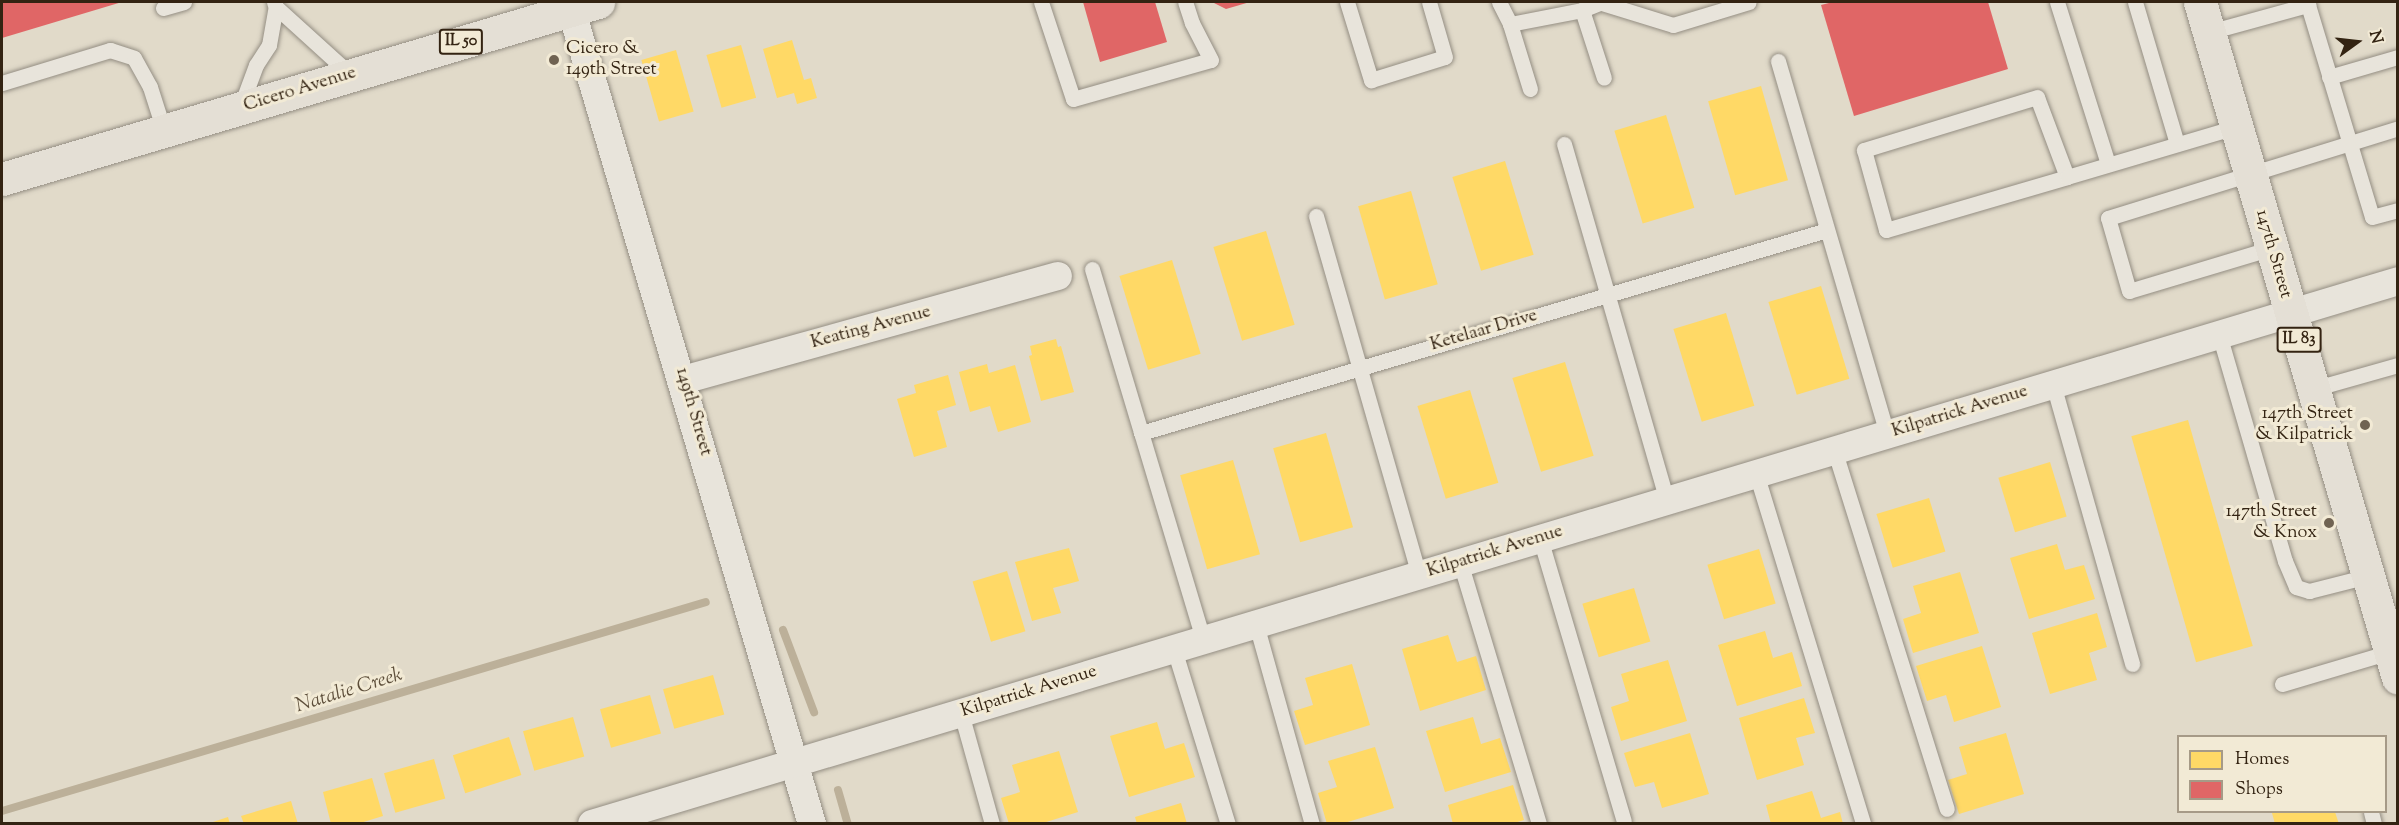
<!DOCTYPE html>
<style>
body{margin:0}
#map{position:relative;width:2399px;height:825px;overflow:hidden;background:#e1dac9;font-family:"Sorts Mill Goudy",serif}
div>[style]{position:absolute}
.homes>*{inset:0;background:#ffd966;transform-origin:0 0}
.shops>*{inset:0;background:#e06666}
.stream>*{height:8px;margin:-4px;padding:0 4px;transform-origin:4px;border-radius:4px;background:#bcb099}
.roads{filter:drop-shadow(0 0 2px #948e83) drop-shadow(0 0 2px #948e83)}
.lane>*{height:15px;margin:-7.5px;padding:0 7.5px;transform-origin:7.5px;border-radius:7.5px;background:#e8e4db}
.street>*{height:28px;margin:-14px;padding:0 14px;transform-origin:14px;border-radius:14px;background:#e8e4db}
.primary>*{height:33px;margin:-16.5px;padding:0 16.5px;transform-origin:16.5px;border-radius:16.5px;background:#e4dfd5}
.dots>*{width:16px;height:16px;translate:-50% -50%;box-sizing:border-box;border:3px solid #f2ead5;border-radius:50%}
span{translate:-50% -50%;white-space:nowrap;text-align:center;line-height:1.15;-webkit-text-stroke:6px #f2ead5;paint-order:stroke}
.shield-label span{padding:2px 4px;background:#f2ead5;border:2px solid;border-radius:4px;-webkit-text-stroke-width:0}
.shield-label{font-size:16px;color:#332312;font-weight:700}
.poi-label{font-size:18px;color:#332312}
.left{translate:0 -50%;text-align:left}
.right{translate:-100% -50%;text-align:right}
.street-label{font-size:18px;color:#332312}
.water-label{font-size:20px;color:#5d4e3a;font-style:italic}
.frame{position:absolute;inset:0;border:3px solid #332312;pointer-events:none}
.legend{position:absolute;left:2177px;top:735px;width:210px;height:78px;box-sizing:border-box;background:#f2ead5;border:2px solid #a69a87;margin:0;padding:8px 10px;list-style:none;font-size:18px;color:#332312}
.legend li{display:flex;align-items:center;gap:12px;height:30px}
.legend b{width:30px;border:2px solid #a69a87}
.north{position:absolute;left:2327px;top:12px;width:60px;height:60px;-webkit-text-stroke:4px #f2ead5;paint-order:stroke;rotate:75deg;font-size:16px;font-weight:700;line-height:24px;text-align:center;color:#332312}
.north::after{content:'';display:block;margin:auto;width:21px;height:27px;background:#332312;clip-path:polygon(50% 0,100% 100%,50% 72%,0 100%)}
</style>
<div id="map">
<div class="homes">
<div style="clip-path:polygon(792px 40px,804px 80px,811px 78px,817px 98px,797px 104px,794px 93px,777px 98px,763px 49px)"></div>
<div style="left:741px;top:45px;width:55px;height:36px;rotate:74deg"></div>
<div style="left:676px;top:50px;width:64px;height:36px;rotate:74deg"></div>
<div style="left:1761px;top:86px;width:98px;height:55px;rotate:74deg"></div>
<div style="left:1666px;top:115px;width:97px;height:54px;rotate:73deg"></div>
<div style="left:1505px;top:161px;width:98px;height:55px;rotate:73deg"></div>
<div style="left:1411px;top:191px;width:97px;height:55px;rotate:74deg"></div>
<div style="left:1266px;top:231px;width:98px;height:55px;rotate:73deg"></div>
<div style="left:1172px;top:260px;width:98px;height:55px;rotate:73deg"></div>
<div style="left:1821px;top:286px;width:97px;height:55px;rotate:73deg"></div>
<div style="left:1726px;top:313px;width:97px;height:55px;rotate:73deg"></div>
<div style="clip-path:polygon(1056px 339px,1058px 347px,1061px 346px,1074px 392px,1041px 401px,1029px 356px,1032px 355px,1030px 346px)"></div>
<div style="left:1565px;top:362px;width:98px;height:55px;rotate:73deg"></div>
<div style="clip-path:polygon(987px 364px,989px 373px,1015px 365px,1031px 422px,998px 432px,990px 406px,970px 412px,959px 372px)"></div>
<div style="clip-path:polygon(948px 375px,956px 405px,937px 411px,947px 447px,914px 457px,897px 399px,916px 393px,914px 385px)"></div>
<div style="left:1470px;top:390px;width:97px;height:55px;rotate:73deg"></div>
<div style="left:2188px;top:420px;width:235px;height:59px;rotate:74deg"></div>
<div style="left:1326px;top:433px;width:98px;height:55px;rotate:74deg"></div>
<div style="left:1233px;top:460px;width:98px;height:55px;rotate:74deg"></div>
<div style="left:2050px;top:462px;width:57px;height:54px;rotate:73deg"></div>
<div style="left:1929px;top:498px;width:56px;height:55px;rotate:73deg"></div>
<div style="clip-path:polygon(2057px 544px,2065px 570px,2084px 565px,2095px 599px,2029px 619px,2010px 558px)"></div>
<div style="clip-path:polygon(1069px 548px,1079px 581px,1053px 588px,1061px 613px,1032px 621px,1015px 562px)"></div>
<div style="left:1759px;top:549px;width:57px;height:54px;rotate:73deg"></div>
<div style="left:1007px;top:571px;width:63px;height:36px;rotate:73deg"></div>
<div style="clip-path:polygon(1960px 572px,1979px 633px,1913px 653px,1903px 619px,1921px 613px,1913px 586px)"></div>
<div style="left:1634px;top:588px;width:56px;height:54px;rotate:73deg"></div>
<div style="clip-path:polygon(2097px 613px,2107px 647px,2089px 653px,2097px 680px,2050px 694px,2032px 633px)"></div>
<div style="clip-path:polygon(1765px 631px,1773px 658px,1792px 652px,1802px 686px,1737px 706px,1718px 645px)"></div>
<div style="clip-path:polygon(1448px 635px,1457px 662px,1476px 656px,1486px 690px,1420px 711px,1402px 649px)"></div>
<div style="clip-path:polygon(1982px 646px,2001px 707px,1954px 722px,1946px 695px,1927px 701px,1916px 666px)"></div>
<div style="clip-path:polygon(1668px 660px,1687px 721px,1621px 741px,1611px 707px,1629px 701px,1621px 674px)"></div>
<div style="clip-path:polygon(1352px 664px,1370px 725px,1305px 745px,1294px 711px,1313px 705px,1305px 678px)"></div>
<div style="left:713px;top:675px;width:41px;height:52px;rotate:74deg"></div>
<div style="left:650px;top:695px;width:40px;height:52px;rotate:74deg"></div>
<div style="clip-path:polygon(1804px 698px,1815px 733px,1796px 738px,1804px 765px,1757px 780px,1739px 718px)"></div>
<div style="left:573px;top:717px;width:41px;height:52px;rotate:74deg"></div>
<div style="clip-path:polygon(1473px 717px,1481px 744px,1500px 738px,1511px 772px,1445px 792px,1426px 731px)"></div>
<div style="clip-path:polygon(1157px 722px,1165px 749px,1184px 743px,1195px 777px,1129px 797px,1110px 736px)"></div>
<div style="clip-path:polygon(1690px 733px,1709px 794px,1662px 808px,1654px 782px,1635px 787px,1624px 753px)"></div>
<div style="clip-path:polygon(2006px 733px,2024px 794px,1959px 814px,1948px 780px,1967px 774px,1959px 747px)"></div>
<div style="left:509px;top:737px;width:40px;height:59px;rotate:72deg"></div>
<div style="clip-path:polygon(1375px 747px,1394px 808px,1341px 824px,1327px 824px,1318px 793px,1337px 787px,1328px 761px)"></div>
<div style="clip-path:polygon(1059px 751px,1078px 812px,1040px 824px,1009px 824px,1001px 798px,1020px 792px,1012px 765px)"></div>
<div style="left:434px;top:759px;width:41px;height:52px;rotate:74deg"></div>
<div style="clip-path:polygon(372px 778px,383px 816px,357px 824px,331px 824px,323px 792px)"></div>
<div style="clip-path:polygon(1513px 785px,1524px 820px,1511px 824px,1453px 824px,1448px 805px)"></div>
<div style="clip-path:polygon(1812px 791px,1821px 818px,1840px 812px,1843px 824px,1771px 824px,1766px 805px)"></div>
<div style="clip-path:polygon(291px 801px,298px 824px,244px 824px,241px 816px)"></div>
<div style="clip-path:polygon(1181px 803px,1187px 824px,1137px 824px,1135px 817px)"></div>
<div style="clip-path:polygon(2278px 812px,2335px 812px,2339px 824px,2275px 824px,2272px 813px)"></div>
<div style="clip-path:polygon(228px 817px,230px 824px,210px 824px,210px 823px)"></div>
</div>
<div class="shops">
<div style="clip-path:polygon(2px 2px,122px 2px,2px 38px)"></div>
<div style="clip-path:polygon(1083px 2px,1155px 2px,1167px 42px,1100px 62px)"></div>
<div style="clip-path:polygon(1212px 2px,1250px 2px,1226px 9px)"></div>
<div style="clip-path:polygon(1833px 2px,1988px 2px,2008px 69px,1854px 116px,1821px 5px)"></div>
</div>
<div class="stream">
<div style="left:783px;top:630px;width:88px;rotate:69.3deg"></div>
<div style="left:838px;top:790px;width:35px;rotate:74deg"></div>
<div style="left:2px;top:811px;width:734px;rotate:-16.53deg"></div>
</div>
<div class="roads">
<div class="lane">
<div style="left:1041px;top:2px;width:102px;rotate:71.7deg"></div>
<div style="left:1073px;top:99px;width:143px;rotate:-15.8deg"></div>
<div style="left:1211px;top:60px;width:42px;rotate:-117.2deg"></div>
<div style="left:1192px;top:23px;width:22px;rotate:-108deg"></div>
<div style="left:1347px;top:2px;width:82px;rotate:72.9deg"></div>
<div style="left:1371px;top:80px;width:77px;rotate:-17.3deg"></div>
<div style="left:1445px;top:57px;width:57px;rotate:-106.2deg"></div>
<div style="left:1499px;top:2px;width:25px;rotate:63deg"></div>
<div style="left:1510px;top:24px;width:73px;rotate:-11deg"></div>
<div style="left:1582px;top:10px;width:22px;rotate:-22deg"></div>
<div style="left:2057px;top:2px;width:170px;rotate:72.5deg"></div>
<div style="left:2135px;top:2px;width:148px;rotate:73.5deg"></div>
<div style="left:1602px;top:3px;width:74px;rotate:17.2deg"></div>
<div style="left:1673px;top:25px;width:79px;rotate:-16.8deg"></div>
<div style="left:276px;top:7px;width:101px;rotate:42.2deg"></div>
<div style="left:163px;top:8px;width:22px;rotate:-16deg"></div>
<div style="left:1582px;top:10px;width:71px;rotate:72.1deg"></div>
<div style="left:1510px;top:24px;width:68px;rotate:72.9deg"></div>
<div style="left:2209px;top:32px;width:103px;rotate:-15.3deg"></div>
<div style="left:2308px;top:5px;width:221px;rotate:73.2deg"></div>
<div style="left:2372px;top:217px;width:27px;rotate:-15deg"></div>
<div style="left:1778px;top:61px;width:389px;rotate:73.7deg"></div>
<div style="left:2329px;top:77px;width:72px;rotate:-16.2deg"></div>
<div style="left:2px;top:83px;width:113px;rotate:-17deg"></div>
<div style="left:110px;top:50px;width:25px;rotate:18deg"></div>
<div style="left:134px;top:58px;width:33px;rotate:61deg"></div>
<div style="left:150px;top:87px;width:46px;rotate:72.3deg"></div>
<div style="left:240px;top:108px;width:46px;rotate:-69.6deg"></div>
<div style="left:256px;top:65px;width:24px;rotate:-57deg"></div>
<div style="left:269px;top:45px;width:39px;rotate:-80deg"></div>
<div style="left:276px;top:7px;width:5px;rotate:-112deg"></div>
<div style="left:1564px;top:144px;width:371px;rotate:73.9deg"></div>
<div style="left:2067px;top:177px;width:85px;rotate:-110.6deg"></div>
<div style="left:2037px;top:97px;width:181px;rotate:163deg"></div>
<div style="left:1864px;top:150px;width:83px;rotate:74.6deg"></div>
<div style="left:1886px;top:230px;width:189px;rotate:-16.3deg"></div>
<div style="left:2067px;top:177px;width:176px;rotate:-16.5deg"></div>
<div style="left:1316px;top:216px;width:373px;rotate:74deg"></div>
<div style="left:2272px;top:248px;width:149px;rotate:163.3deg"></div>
<div style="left:2129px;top:291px;width:76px;rotate:-106deg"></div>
<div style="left:2108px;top:218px;width:304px;rotate:-17.2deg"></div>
<div style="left:1092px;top:269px;width:387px;rotate:73.3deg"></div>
<div style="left:2219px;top:334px;width:236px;rotate:73.8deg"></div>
<div style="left:2285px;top:561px;width:28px;rotate:67deg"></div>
<div style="left:2296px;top:587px;width:14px;rotate:17deg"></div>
<div style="left:2309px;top:591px;width:61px;rotate:-14.3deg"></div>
<div style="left:2053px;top:384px;width:291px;rotate:74.2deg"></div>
<div style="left:2313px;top:389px;width:88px;rotate:-15.8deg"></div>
<div style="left:1141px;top:433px;width:715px;rotate:-16.48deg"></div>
<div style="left:1834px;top:449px;width:377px;rotate:72.6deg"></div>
<div style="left:1756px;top:473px;width:367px;rotate:73deg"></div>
<div style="left:1540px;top:538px;width:295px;rotate:73.5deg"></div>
<div style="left:1460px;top:562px;width:274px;rotate:73.2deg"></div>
<div style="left:1256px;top:624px;width:208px;rotate:74.4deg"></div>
<div style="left:1174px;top:649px;width:183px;rotate:72.9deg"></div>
<div style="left:2282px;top:684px;width:113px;rotate:-16.5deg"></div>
<div style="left:961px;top:713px;width:115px;rotate:74.4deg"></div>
<div style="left:2371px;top:812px;width:12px;rotate:76deg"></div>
</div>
<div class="street">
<div style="left:569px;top:2px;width:857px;rotate:73.53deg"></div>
<div style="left:683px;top:380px;width:389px;rotate:-15.5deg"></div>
<div style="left:592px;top:824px;width:1886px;rotate:-16.73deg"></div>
</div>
<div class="primary">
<div style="left:2200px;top:2px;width:704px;rotate:73.67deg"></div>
<div style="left:2px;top:179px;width:622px;rotate:-16.54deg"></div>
</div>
</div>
<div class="dots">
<div style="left:554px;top:60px;background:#706352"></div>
<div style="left:2365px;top:425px;background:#706352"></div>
<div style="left:2329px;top:523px;background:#706352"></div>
</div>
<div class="shield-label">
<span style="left:461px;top:42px">IL 50</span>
<span style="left:2299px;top:340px">IL 83</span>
</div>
<div class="poi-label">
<span class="left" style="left:566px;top:60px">Cicero &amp;<br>149th Street</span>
<span class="right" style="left:2353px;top:425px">147th Street<br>&amp; Kilpatrick</span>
<span class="right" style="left:2317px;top:523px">147th Street<br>&amp; Knox</span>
</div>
<div class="street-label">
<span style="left:300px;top:90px;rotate:-17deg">Cicero Avenue</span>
<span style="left:2273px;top:254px;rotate:74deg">147th Street</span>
<span style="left:871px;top:328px;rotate:-15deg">Keating Avenue</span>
<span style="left:1484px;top:331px;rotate:-16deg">Ketelaar Drive</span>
<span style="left:693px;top:412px;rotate:74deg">149th Street</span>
<span style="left:1960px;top:412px;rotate:-17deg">Kilpatrick Avenue</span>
<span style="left:1495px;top:552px;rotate:-17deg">Kilpatrick Avenue</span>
<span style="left:1029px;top:692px;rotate:-17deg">Kilpatrick Avenue</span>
</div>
<div class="water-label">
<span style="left:349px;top:691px;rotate:-17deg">Natalie Creek</span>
</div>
<div class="frame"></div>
<ul class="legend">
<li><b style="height:16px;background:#ffd966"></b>Homes</li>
<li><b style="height:16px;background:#e06666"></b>Shops</li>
</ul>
<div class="north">N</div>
</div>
